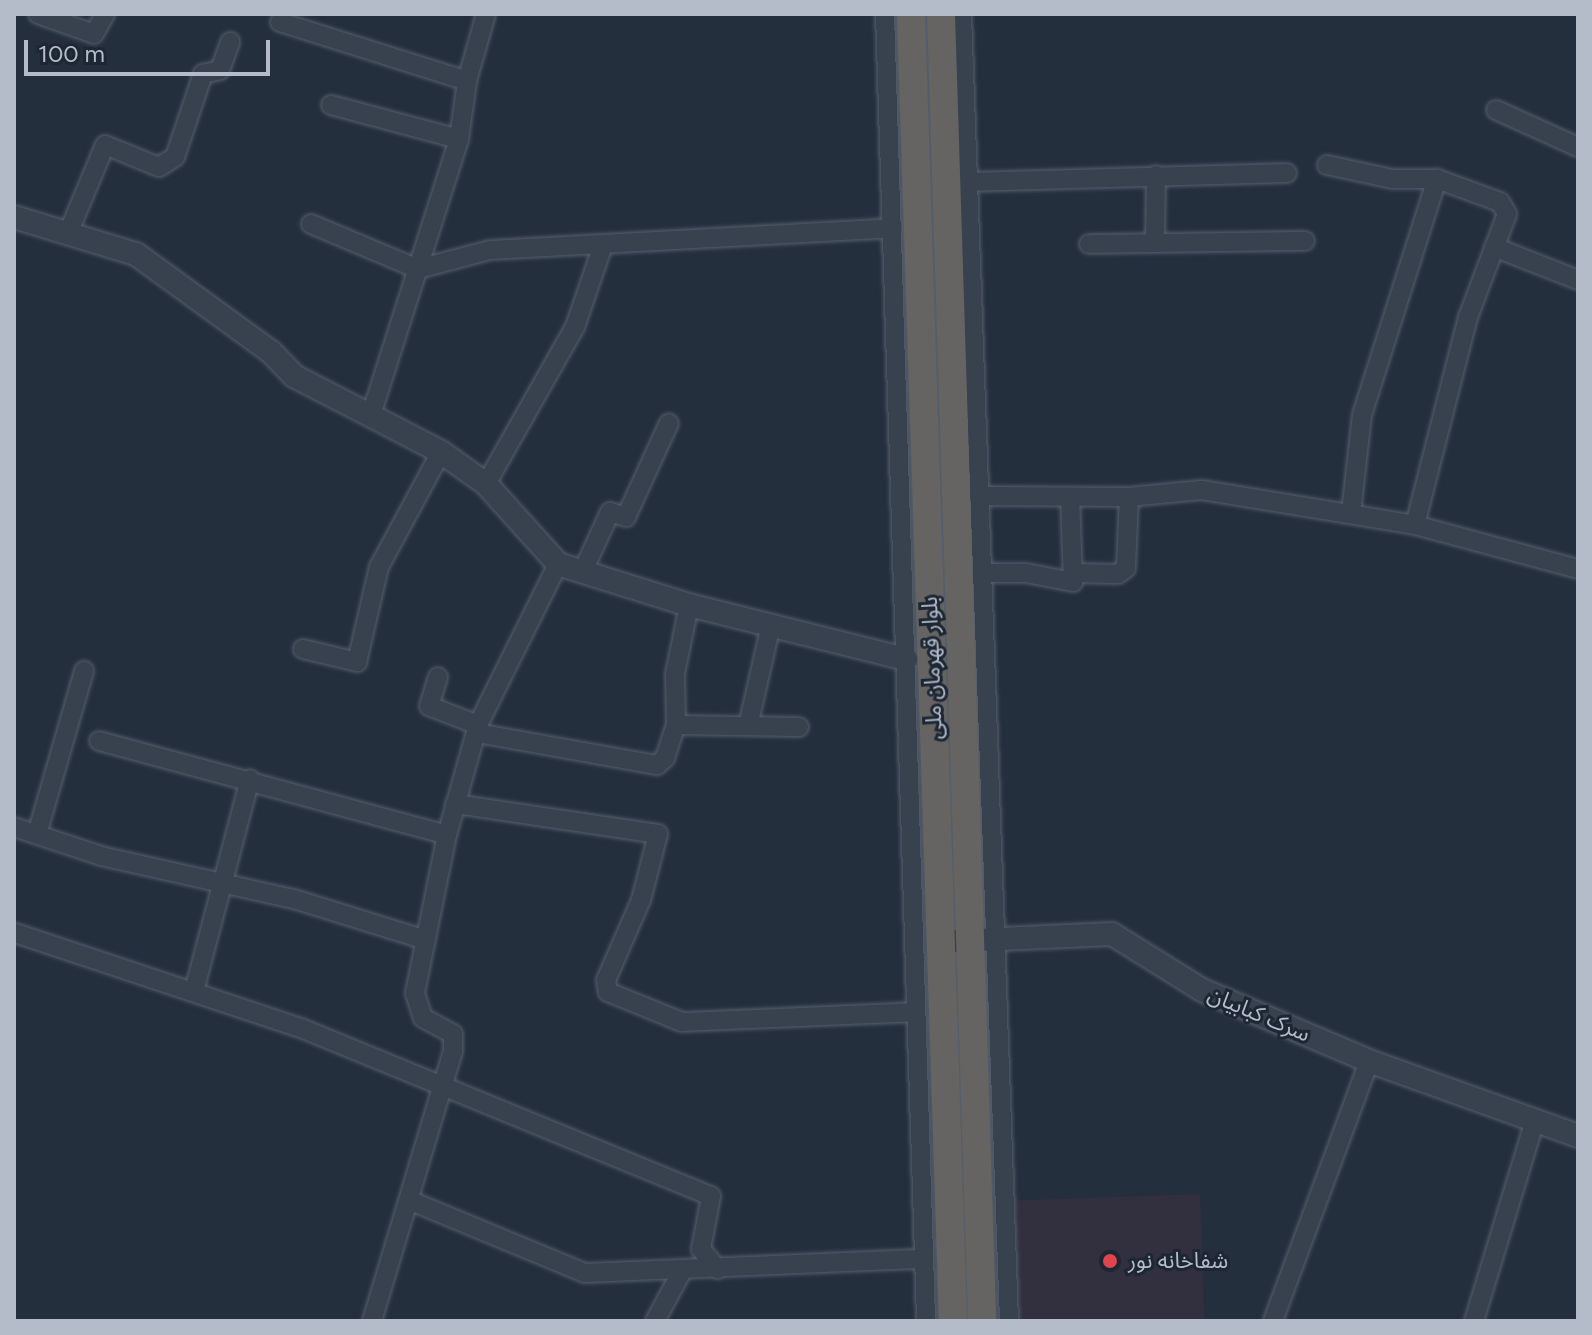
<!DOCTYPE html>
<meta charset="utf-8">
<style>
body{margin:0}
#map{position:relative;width:1592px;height:1335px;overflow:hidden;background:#242f3e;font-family:Figtree,"Noto Sans Arabic",sans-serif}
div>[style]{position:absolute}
.medical>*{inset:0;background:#32303f;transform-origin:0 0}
.roads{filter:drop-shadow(0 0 2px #565f6c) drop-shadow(0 0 2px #565f6c)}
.minor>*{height:18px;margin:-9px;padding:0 9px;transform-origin:9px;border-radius:9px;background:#38414e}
.tertiary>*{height:22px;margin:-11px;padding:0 11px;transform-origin:11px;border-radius:11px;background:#38414e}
.trunk>*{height:28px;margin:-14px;padding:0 14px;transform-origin:14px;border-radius:14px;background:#656462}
.dots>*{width:22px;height:22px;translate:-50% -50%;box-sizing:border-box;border:4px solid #1d2633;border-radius:50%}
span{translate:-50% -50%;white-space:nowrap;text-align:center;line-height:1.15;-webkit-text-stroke:6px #1d2633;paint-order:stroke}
.street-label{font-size:22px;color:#b4bcc9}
.poi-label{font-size:22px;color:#b4bcc9}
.left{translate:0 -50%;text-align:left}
.frame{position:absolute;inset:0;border:16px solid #b4bcc9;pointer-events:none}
.scale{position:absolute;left:24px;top:40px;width:246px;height:36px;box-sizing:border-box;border:4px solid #b4bcc9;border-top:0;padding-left:10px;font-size:24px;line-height:28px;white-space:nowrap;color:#b4bcc9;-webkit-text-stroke:6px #1d2633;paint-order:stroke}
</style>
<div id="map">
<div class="medical">
<div style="left:1200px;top:1194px;width:127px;height:185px;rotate:88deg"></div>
</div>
<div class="roads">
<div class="minor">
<div style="left:38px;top:14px;width:59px;rotate:19.7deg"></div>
<div style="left:94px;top:34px;width:23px;rotate:-61deg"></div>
<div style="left:885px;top:14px;width:1308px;rotate:88.2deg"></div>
<div style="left:962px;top:14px;width:1308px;rotate:87.94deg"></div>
<div style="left:280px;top:22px;width:196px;rotate:17.5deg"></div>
<div style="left:331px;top:105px;width:132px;rotate:14.9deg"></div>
<div style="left:1496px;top:110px;width:90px;rotate:24.3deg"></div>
<div style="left:1327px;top:165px;width:67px;rotate:12deg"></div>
<div style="left:1393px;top:179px;width:44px"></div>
<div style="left:1437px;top:179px;width:67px;rotate:20.1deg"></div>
<div style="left:1500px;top:202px;width:14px;rotate:60deg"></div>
<div style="left:1507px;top:214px;width:110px;rotate:110.7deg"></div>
<div style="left:1468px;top:317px;width:215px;rotate:104.3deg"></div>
<div style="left:968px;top:182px;width:319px;rotate:-1.6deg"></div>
<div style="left:311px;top:224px;width:116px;rotate:22.8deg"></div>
<div style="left:418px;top:269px;width:74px;rotate:-14.8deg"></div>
<div style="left:490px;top:250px;width:403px;rotate:-3.1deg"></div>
<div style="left:69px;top:231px;width:93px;rotate:-67.3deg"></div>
<div style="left:105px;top:145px;width:58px;rotate:22.2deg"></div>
<div style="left:159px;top:167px;width:19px;rotate:-32deg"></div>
<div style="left:175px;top:157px;width:88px;rotate:-71.4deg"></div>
<div style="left:203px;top:74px;width:17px;rotate:-13deg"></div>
<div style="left:220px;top:70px;width:30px;rotate:-70deg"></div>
<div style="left:1155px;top:243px;width:68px;rotate:-89.2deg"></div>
<div style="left:1089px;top:244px;width:216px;rotate:-0.8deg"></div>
<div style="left:1494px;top:247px;width:90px;rotate:21.4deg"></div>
<div style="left:371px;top:415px;width:290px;rotate:-72.3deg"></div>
<div style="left:459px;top:139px;width:59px;rotate:-82.1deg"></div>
<div style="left:467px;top:81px;width:70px;rotate:-74.2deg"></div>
<div style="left:486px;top:484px;width:180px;rotate:-60.5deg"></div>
<div style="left:575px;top:327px;width:87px;rotate:-71.1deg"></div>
<div style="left:979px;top:496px;width:150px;rotate:0.4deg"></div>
<div style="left:1129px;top:497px;width:73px;rotate:-5.5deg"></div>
<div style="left:1202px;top:490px;width:216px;rotate:9.3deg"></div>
<div style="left:1415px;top:525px;width:169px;rotate:15.1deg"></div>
<div style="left:1351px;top:513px;width:99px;rotate:-83.6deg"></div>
<div style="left:1362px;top:415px;width:248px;rotate:-72.4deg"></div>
<div style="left:582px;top:573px;width:67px;rotate:-65.3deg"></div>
<div style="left:610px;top:512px;width:17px;rotate:17deg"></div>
<div style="left:626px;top:517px;width:103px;rotate:-65.4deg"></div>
<div style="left:982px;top:573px;width:44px"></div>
<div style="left:1026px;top:573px;width:48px;rotate:10.8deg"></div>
<div style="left:1073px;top:582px;width:84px;rotate:-92deg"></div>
<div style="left:1073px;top:573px;width:45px;rotate:1.3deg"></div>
<div style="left:1118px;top:574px;width:10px;rotate:-37deg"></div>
<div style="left:1126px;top:568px;width:71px;rotate:-87.6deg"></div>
<div style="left:303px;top:649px;width:56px;rotate:13.5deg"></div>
<div style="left:357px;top:662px;width:98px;rotate:-77deg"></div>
<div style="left:379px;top:567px;width:131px;rotate:-61.7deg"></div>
<div style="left:438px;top:677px;width:30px;rotate:107deg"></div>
<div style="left:429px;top:706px;width:53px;rotate:21.2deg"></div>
<div style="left:676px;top:725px;width:123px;rotate:0.9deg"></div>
<div style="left:748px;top:726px;width:104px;rotate:-77.2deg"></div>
<div style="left:477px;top:733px;width:183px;rotate:10.1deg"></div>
<div style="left:657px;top:765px;width:11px;rotate:-41deg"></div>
<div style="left:665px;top:758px;width:35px;rotate:-72deg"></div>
<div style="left:676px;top:725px;width:51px;rotate:-91.1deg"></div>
<div style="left:675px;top:674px;width:70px;rotate:-78.5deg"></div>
<div style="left:99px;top:741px;width:360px;rotate:15.1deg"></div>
<div style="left:455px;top:804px;width:205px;rotate:8.4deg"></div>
<div style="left:658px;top:834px;width:68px;rotate:104.4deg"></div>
<div style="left:641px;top:900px;width:87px;rotate:113.6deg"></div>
<div style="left:606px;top:980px;width:12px;rotate:81deg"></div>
<div style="left:608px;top:992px;width:80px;rotate:22.1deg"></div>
<div style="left:682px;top:1022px;width:234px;rotate:-2.4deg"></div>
<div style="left:14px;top:827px;width:92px;rotate:18.4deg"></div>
<div style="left:101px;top:856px;width:198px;rotate:12.6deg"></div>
<div style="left:294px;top:899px;width:138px;rotate:17.3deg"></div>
<div style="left:37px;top:834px;width:170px;rotate:-73.9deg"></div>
<div style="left:15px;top:933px;width:301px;rotate:18.4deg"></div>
<div style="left:301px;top:1028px;width:443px;rotate:22.3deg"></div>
<div style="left:711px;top:1196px;width:54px;rotate:100.7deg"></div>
<div style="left:701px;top:1249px;width:26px;rotate:51deg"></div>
<div style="left:194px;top:991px;width:219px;rotate:-75.2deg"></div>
<div style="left:411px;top:1201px;width:188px;rotate:22.5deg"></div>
<div style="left:585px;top:1273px;width:339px;rotate:-2.4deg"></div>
<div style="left:372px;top:1321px;width:282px;rotate:-73.3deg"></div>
<div style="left:453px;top:1051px;width:17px;rotate:-90deg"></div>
<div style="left:453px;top:1034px;width:34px;rotate:-152deg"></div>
<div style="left:423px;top:1018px;width:26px;rotate:-108deg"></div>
<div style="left:415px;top:993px;width:161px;rotate:-78.6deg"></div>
<div style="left:447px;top:835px;width:114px;rotate:-74.3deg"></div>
<div style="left:478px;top:725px;width:180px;rotate:-63.6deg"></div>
<div style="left:655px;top:1321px;width:57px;rotate:-61.6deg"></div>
<div style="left:1273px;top:1321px;width:277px;rotate:-69.7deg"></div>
<div style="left:1474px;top:1321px;width:210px;rotate:-73.1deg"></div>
</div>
<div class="tertiary">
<div style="left:14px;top:217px;width:127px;rotate:16.9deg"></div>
<div style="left:136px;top:254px;width:167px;rotate:36deg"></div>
<div style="left:271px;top:352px;width:33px;rotate:46deg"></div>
<div style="left:294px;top:376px;width:165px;rotate:27.3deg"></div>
<div style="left:441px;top:452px;width:55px;rotate:35.4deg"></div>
<div style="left:486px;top:484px;width:108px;rotate:48deg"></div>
<div style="left:558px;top:564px;width:137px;rotate:17.4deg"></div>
<div style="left:689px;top:605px;width:224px;rotate:14deg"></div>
<div style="left:956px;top:941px;width:156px;rotate:-2.6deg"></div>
<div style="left:1112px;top:934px;width:106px;rotate:31.9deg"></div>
<div style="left:1202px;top:990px;width:181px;rotate:23deg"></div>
<div style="left:1369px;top:1061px;width:222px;rotate:19.7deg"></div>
</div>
<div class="trunk">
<div style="left:911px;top:14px;width:1308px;rotate:88.16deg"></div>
<div style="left:941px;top:14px;width:1308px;rotate:88.2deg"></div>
</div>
</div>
<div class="dots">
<div style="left:1110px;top:1261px;background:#e0444e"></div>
</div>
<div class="street-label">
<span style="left:932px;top:668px;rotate:-92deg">بلوار قهرمان ملی</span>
<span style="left:1259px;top:1014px;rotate:23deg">سرک کبابیان</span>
</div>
<div class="poi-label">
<span class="left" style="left:1128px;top:1261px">شفاخانه نور</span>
</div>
<div class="frame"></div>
<div class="scale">100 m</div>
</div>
